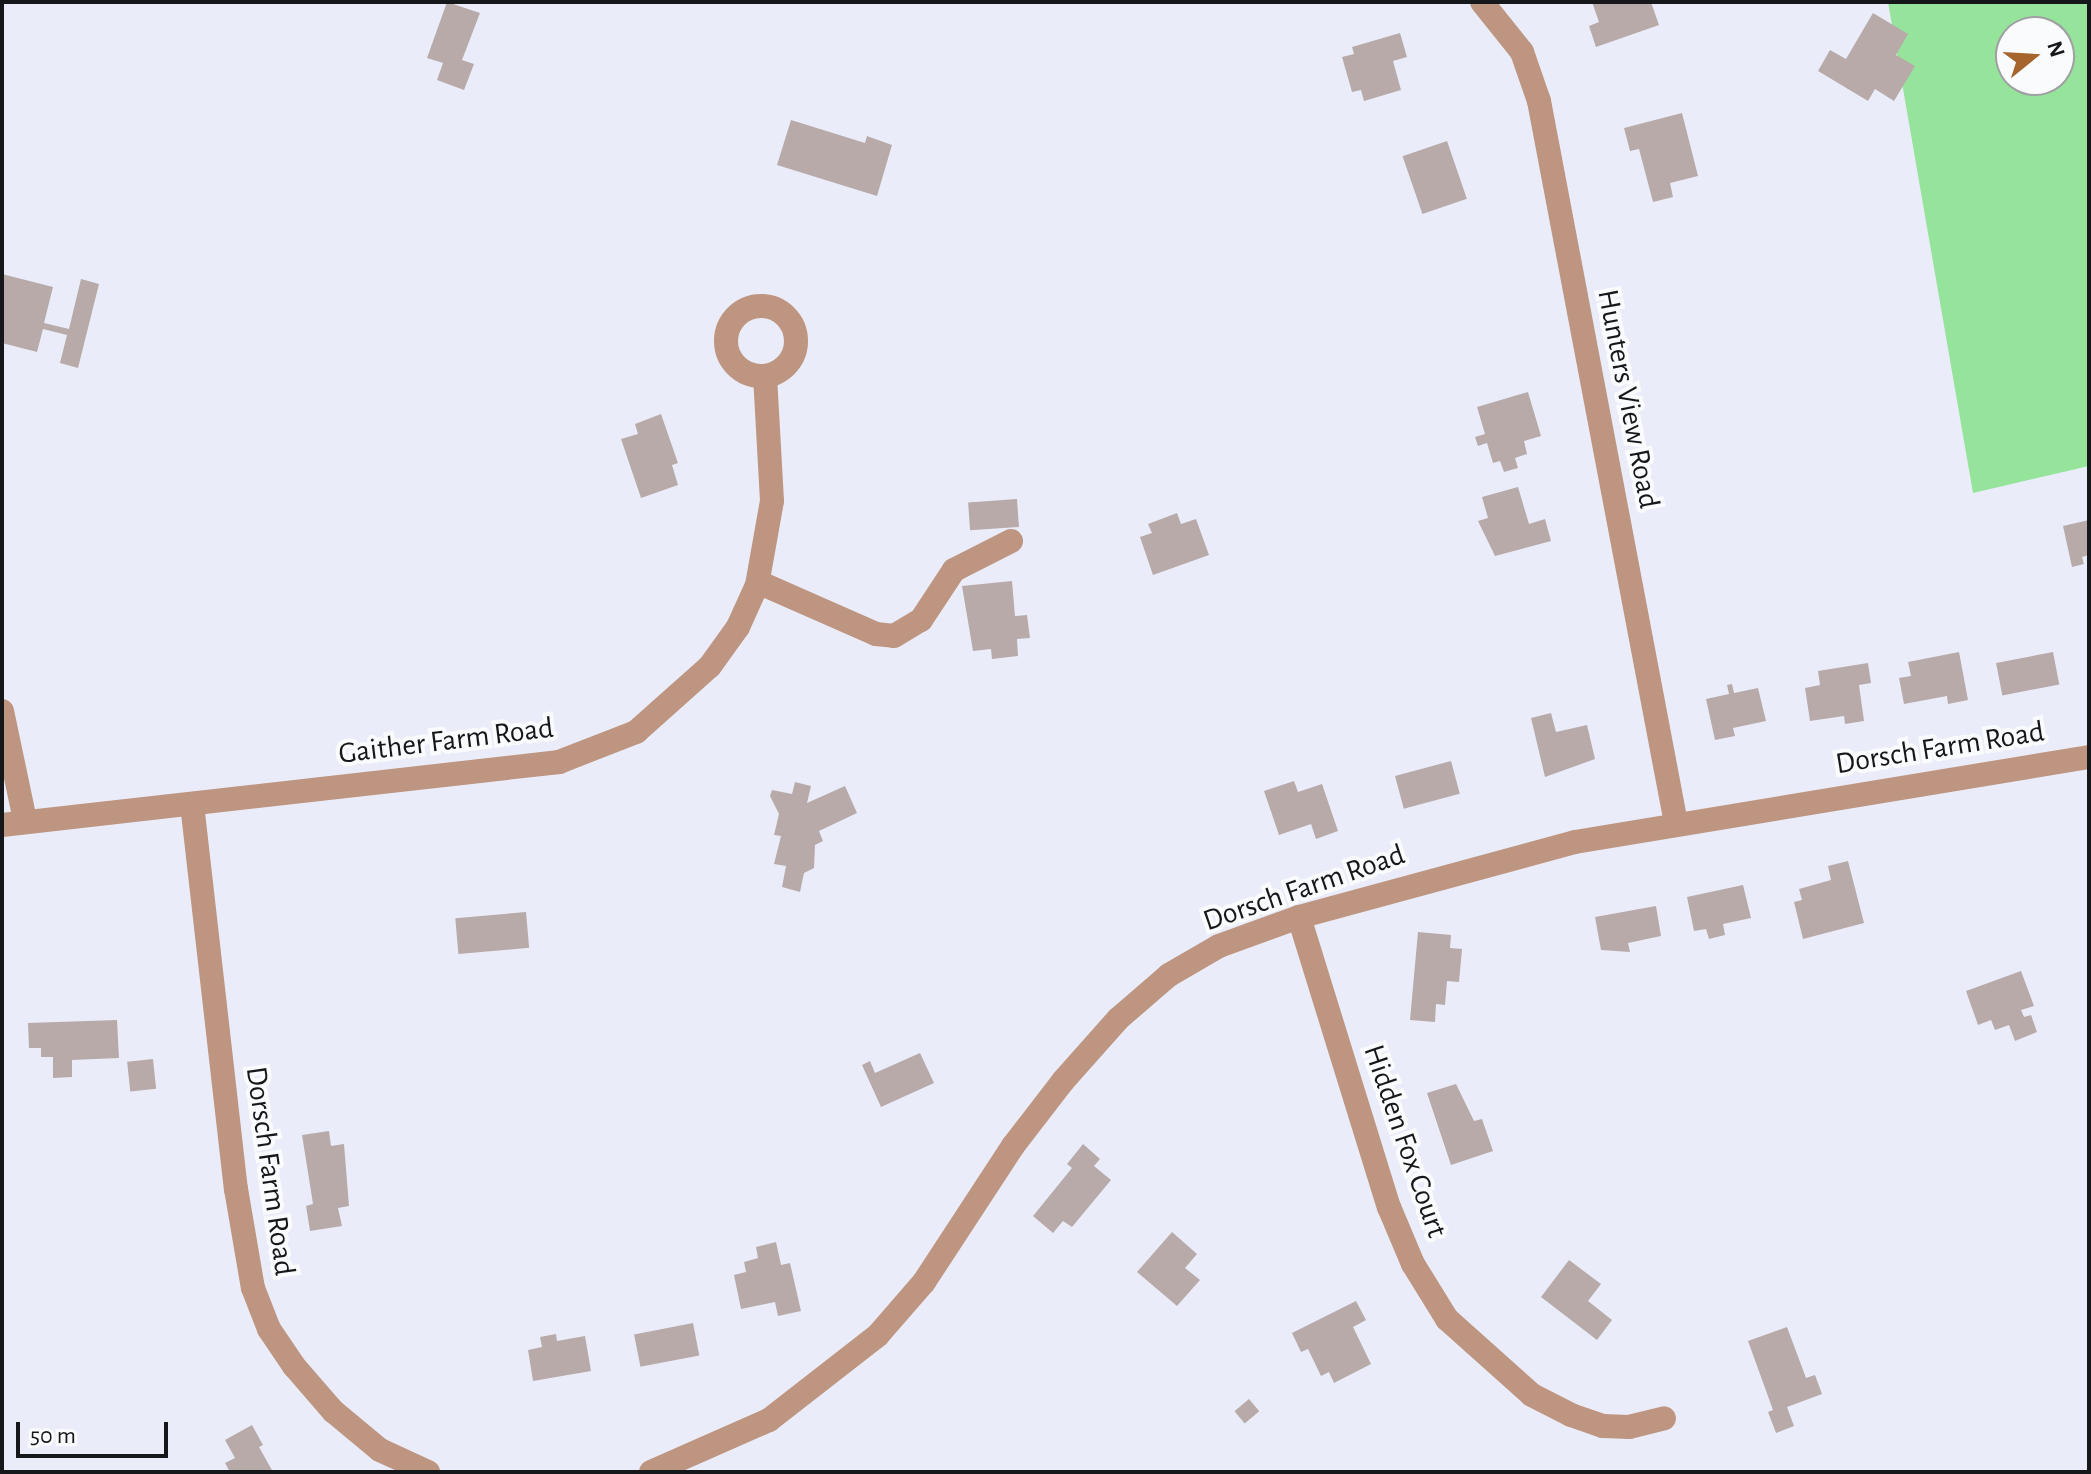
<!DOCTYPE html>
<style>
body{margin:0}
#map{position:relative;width:2091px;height:1474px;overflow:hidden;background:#eaedf9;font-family:"Alegreya Sans",sans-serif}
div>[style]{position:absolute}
.green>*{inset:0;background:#96e39b}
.building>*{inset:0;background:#b7aaa9;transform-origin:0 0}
.minor>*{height:24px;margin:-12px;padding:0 12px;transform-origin:12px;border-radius:12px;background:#be9580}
.minor>.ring{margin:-12px;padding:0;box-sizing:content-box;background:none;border:24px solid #be9580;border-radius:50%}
span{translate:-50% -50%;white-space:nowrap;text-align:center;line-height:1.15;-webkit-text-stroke:8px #fafbfd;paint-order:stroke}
.street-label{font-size:30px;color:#16171a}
.frame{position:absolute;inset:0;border:4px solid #16171a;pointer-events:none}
.north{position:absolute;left:1995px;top:16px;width:80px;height:80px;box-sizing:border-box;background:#fafbfd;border:2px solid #9fa0a2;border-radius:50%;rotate:72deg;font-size:22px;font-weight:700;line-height:32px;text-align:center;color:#16171a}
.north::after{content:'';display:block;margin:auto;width:28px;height:36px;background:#a5652d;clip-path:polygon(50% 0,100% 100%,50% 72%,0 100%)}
.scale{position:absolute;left:16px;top:1422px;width:152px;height:36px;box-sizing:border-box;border:4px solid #16171a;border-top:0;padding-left:10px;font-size:24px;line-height:28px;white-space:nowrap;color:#16171a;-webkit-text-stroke:6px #fafbfd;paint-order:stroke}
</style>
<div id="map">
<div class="green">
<div style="clip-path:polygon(evenodd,1888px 2px,2089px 2px,2089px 466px,1973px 493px,1888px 2px,2011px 32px,2059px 32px,2059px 80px,2011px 80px,2011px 32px)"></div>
</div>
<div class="building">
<div style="clip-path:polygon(447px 2px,480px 13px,462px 60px,474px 64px,464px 90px,437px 80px,443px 63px,427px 58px)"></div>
<div style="clip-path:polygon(1592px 2px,1651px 2px,1659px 25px,1596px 47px,1589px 26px,1599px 22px)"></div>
<div style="clip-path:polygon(1873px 13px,1908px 34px,1896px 55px,1915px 66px,1894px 101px,1875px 89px,1868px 101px,1818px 71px,1830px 50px,1846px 59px)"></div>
<div style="clip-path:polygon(1400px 33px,1407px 57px,1393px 61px,1401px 90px,1364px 101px,1361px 90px,1352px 92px,1342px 57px,1354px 54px,1352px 47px)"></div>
<div style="clip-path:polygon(1682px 113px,1698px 176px,1670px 183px,1673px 197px,1653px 202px,1639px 149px,1630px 151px,1624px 128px)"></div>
<div style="clip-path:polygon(791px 120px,865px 143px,867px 136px,892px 145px,877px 196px,777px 165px)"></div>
<div style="left:1447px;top:141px;width:61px;height:47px;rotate:71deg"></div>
<div style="clip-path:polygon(2px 274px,53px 287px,44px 323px,69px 329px,81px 279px,99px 284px,78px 368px,60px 363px,67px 335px,43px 329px,37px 352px,2px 343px)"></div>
<div style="clip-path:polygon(1528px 392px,1541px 436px,1524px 441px,1527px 454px,1515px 458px,1518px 468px,1504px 472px,1500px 461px,1493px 463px,1487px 443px,1478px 446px,1475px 437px,1485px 434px,1477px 407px)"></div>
<div style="clip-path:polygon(661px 414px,678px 463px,672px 465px,678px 485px,641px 498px,621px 439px,638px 434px,635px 424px)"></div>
<div style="clip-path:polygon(1518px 487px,1529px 524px,1545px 519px,1551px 541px,1495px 556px,1478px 521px,1488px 518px,1482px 497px)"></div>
<div style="left:1017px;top:499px;width:28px;height:49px;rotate:86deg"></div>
<div style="clip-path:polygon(1177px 513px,1181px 524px,1196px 519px,1209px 555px,1153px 575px,1140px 537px,1152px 533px,1148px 524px)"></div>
<div style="clip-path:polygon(2089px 520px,2089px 555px,2082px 557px,2084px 564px,2072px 567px,2063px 526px)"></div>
<div style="clip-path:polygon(1012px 581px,1015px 616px,1027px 615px,1030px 638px,1017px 639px,1018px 656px,992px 659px,991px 649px,973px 651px,962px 586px)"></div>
<div style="clip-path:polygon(1959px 652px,1968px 700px,1948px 704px,1947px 696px,1904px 704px,1899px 678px,1911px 676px,1908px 662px)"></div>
<div style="left:2053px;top:652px;width:33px;height:58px;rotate:79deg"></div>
<div style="clip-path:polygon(1868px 663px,1871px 683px,1859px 685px,1864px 721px,1845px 724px,1844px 716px,1810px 721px,1805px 688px,1820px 685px,1818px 671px)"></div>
<div style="clip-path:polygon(1732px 684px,1734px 693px,1758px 688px,1766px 721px,1733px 728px,1735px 736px,1715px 740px,1706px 699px,1729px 694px,1727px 685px)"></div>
<div style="clip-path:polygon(1551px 713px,1556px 732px,1587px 725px,1595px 759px,1545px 777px,1531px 718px)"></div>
<div style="left:1451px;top:761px;width:34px;height:58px;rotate:75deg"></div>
<div style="clip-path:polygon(1294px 781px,1298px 792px,1322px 784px,1338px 831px,1316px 839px,1311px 824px,1279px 835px,1264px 791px)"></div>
<div style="clip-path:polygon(795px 782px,811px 786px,807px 803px,845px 786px,857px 813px,819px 831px,823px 841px,815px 845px,814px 868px,804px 873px,800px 892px,782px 887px,786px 866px,774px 864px,781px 836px,774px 835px,779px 814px,770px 796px,772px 790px,792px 794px)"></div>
<div style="clip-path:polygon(1848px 861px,1864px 923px,1803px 939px,1794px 902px,1802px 900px,1799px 889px,1831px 880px,1828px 866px)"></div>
<div style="clip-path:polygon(1743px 885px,1751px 918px,1723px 924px,1725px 935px,1709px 939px,1706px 929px,1694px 931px,1687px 897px)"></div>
<div style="clip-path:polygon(1656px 906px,1661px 936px,1628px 943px,1630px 952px,1601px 950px,1595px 917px)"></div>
<div style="left:526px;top:912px;width:36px;height:71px;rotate:85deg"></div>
<div style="clip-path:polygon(1418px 932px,1451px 935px,1450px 948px,1462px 949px,1459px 982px,1447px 981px,1445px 1005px,1436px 1004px,1435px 1022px,1410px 1020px)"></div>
<div style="clip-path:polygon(2021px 971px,2034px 1006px,2021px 1010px,2024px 1017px,2031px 1015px,2037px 1032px,2015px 1041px,2009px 1025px,1995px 1030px,1991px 1020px,1978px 1025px,1966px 991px)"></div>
<div style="clip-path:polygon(117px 1020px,119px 1058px,72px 1060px,72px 1077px,53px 1078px,53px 1057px,41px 1057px,41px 1048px,29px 1048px,28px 1023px)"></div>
<div style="clip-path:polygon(920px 1053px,934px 1083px,881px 1107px,862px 1065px,870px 1061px,875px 1073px)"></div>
<div style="left:153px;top:1059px;width:30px;height:26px;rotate:84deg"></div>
<div style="clip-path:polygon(1456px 1084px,1474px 1121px,1482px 1119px,1493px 1151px,1451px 1165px,1427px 1093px)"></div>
<div style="clip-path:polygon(329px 1131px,331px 1146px,344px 1144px,349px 1206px,338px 1208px,342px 1226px,310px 1231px,306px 1206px,313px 1204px,302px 1135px)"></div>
<div style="clip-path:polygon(1083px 1144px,1100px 1159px,1094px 1166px,1111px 1180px,1072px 1227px,1063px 1221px,1053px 1233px,1033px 1216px,1072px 1168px,1067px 1164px)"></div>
<div style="clip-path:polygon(1172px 1232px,1197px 1254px,1185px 1268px,1200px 1280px,1177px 1306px,1137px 1272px)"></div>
<div style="clip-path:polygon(776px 1242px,781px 1265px,790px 1263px,801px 1311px,778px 1316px,775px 1302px,741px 1309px,734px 1275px,746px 1272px,744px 1262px,758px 1258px,756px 1247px)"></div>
<div style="clip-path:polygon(1569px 1260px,1601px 1284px,1588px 1301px,1612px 1320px,1597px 1340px,1541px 1297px)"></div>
<div style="clip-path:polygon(1356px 1301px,1366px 1320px,1353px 1327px,1371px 1364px,1334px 1383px,1329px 1372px,1321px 1376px,1308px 1349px,1301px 1352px,1292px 1333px)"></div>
<div style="left:693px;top:1323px;width:33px;height:60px;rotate:79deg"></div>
<div style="clip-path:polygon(1787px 1327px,1806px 1378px,1815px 1375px,1822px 1394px,1787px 1407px,1794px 1426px,1776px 1433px,1768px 1412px,1773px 1410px,1748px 1341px)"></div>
<div style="clip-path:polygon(556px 1334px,557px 1341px,585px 1336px,591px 1371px,533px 1381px,528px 1350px,542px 1347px,540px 1337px)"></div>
<div style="left:1249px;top:1399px;width:16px;height:19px;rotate:50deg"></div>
<div style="clip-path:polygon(252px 1425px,263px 1445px,259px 1447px,273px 1472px,230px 1472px,225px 1463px,235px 1458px,225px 1440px)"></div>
</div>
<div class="minor">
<div style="left:1482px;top:2px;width:64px;rotate:51.3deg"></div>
<div style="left:1522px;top:52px;width:52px;rotate:70.9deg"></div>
<div style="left:1539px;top:101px;width:735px;rotate:79.26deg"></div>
<div class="ring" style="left:726px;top:306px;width:46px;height:46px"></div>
<div style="left:758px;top:582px;width:129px;rotate:23.8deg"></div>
<div style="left:876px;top:634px;width:18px;rotate:6deg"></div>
<div style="left:894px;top:636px;width:31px;rotate:-31deg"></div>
<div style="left:921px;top:620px;width:60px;rotate:-56.6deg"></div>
<div style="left:954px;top:570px;width:64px;rotate:-27deg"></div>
<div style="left:2px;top:711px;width:111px;rotate:78.1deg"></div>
<div style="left:192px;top:804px;width:388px;rotate:83.5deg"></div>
<div style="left:236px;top:1189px;width:100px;rotate:80.3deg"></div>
<div style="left:253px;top:1288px;width:44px;rotate:68.7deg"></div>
<div style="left:269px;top:1329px;width:45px;rotate:56deg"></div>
<div style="left:294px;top:1366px;width:60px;rotate:49.1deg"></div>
<div style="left:333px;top:1411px;width:61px;rotate:39.7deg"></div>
<div style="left:380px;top:1450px;width:53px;rotate:24.6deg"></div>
<div style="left:2px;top:825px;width:561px;rotate:-6.45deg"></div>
<div style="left:559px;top:762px;width:83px;rotate:-21.3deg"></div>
<div style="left:636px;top:732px;width:99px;rotate:-41.7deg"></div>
<div style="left:710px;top:666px;width:48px;rotate:-54.3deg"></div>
<div style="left:738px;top:627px;width:46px;rotate:-65.7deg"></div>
<div style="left:757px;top:585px;width:85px;rotate:-79.9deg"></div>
<div style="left:772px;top:501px;width:124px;rotate:-93.2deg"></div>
<div style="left:1299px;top:917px;width:304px;rotate:72.8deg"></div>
<div style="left:1389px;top:1207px;width:62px;rotate:67.2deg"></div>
<div style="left:1413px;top:1264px;width:65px;rotate:58.3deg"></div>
<div style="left:1447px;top:1319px;width:114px;rotate:41.8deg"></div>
<div style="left:1532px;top:1395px;width:44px;rotate:27.1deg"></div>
<div style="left:1571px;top:1415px;width:34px;rotate:19deg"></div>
<div style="left:1603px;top:1426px;width:26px;rotate:2deg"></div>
<div style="left:1629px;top:1427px;width:36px;rotate:-14deg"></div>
<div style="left:651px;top:1472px;width:129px;rotate:-23.8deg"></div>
<div style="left:769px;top:1420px;width:138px;rotate:-37.9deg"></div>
<div style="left:878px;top:1335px;width:70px;rotate:-49deg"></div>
<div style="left:924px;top:1282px;width:163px;rotate:-56.8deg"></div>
<div style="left:1013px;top:1146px;width:82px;rotate:-52.4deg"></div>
<div style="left:1063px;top:1081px;width:83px;rotate:-48.4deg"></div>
<div style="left:1118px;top:1019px;width:67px;rotate:-40.8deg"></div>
<div style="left:1169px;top:975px;width:58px;rotate:-30.1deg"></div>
<div style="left:1219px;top:946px;width:85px;rotate:-19.9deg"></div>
<div style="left:1299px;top:917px;width:286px;rotate:-15.2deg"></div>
<div style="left:1575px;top:842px;width:521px;rotate:-9.39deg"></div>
</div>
<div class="street-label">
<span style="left:1628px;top:399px;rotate:79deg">Hunters View Road</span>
<span style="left:446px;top:741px;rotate:-7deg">Gaither Farm Road</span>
<span style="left:1940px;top:748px;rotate:-9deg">Dorsch Farm Road</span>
<span style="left:1304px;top:888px;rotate:-19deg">Dorsch Farm Road</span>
<span style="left:1405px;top:1141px;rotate:71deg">Hidden Fox Court</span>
<span style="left:270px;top:1171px;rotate:82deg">Dorsch Farm Road</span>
</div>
<div class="frame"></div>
<div class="north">N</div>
<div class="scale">50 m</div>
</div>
